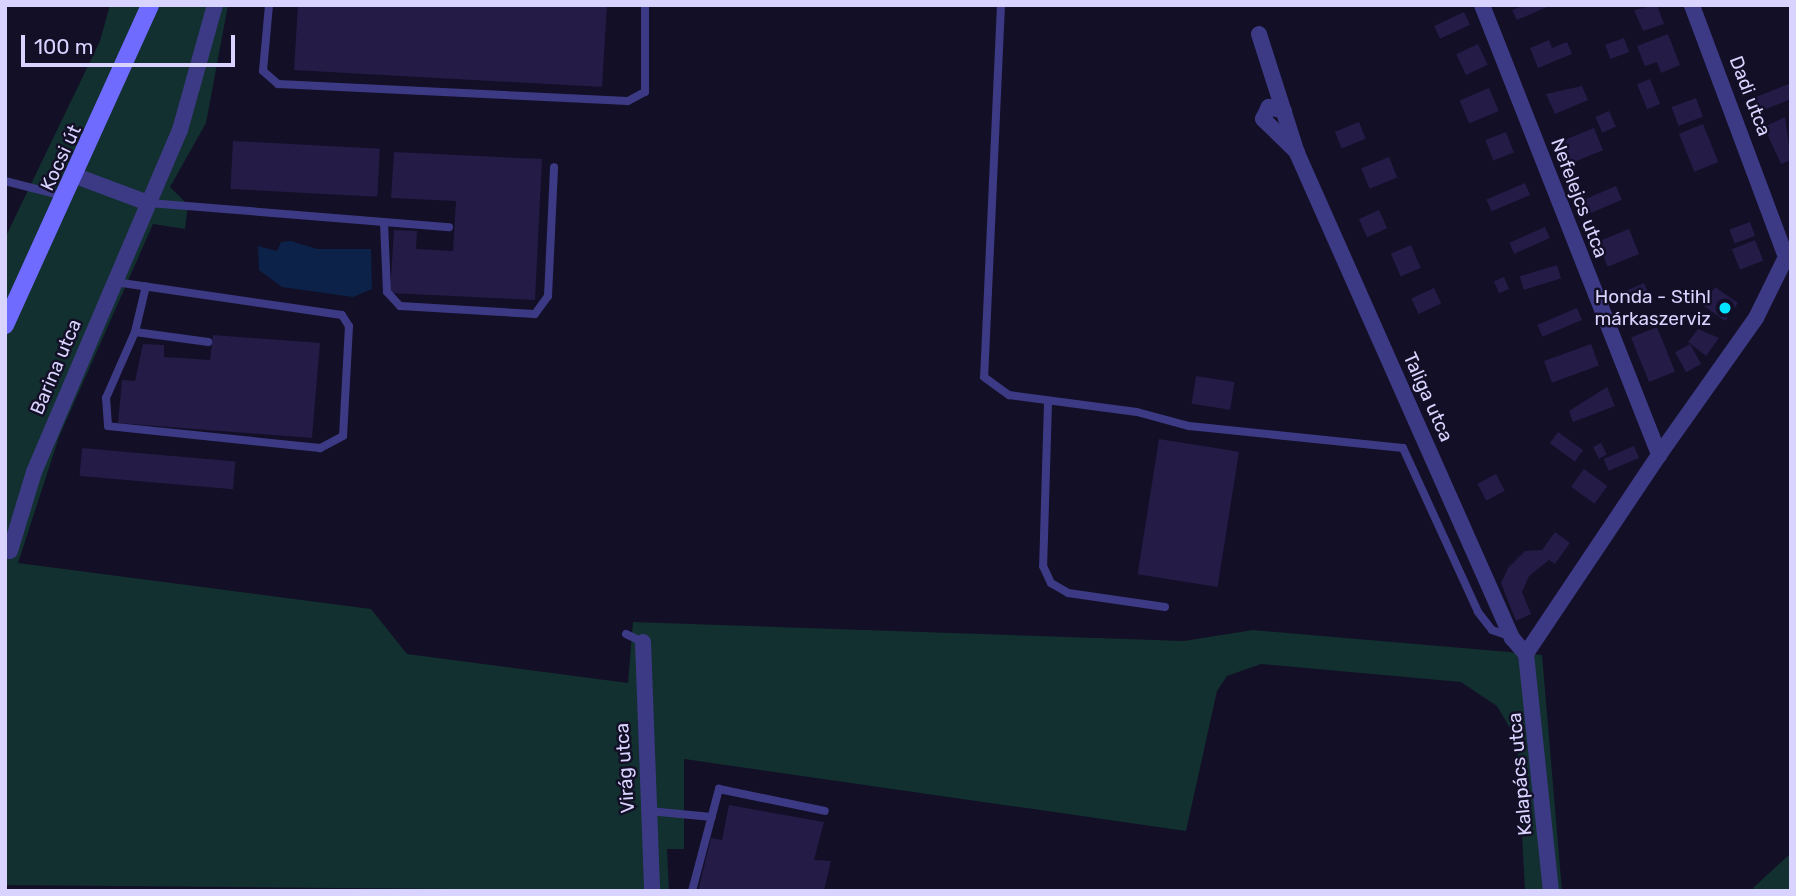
<!DOCTYPE html>
<meta charset="utf-8">
<style>
body{margin:0}
#map{position:relative;width:1796px;height:896px;overflow:hidden;background:#130f26;font-family:Rubik,sans-serif}
div>[style]{position:absolute}
.green>*{inset:0;background:#12302f}
.water>*{inset:0;background:#0c2248}
.building>*{inset:0;background:#241b47;transform-origin:0 0}
.lane>*{height:8px;margin:-4px;padding:0 4px;transform-origin:4px;border-radius:4px;background:#3d3a85}
.street>*{height:16px;margin:-8px;padding:0 8px;transform-origin:8px;border-radius:8px;background:#3d3a85}
.secondary>*{height:18px;margin:-9px;padding:0 9px;transform-origin:9px;border-radius:9px;background:#6f6bff}
.dots>*{width:19px;height:19px;translate:-50% -50%;box-sizing:border-box;border:4px solid #130f26;border-radius:50%}
span{translate:-50% -50%;white-space:nowrap;text-align:center;line-height:1.15;-webkit-text-stroke:5px #130f26;paint-order:stroke}
.street-label{font-size:19px;color:#d9d4ff}
.poi-label{font-size:19px;color:#d9d4ff}
.right{translate:-100% -50%;text-align:right}
.frame{position:absolute;inset:0;border:7px solid #d9d4ff;pointer-events:none}
.scale{position:absolute;left:21px;top:35px;width:214px;height:32px;box-sizing:border-box;border:4px solid #d9d4ff;border-top:0;padding-left:9px;font-size:21px;line-height:24px;white-space:nowrap;color:#d9d4ff;-webkit-text-stroke:5px #130f26;paint-order:stroke}
</style>
<div id="map">
<div class="green">
<div style="clip-path:polygon(110px 5px,228px 5px,206px 123px,170px 187px,188px 205px,185px 229px,153px 224px,59px 437px,18px 563px,371px 609px,407px 654px,628px 683px,633px 622px,1184px 641px,1253px 630px,1542px 655px,1562px 891px,1525px 891px,1517px 740px,1497px 706px,1461px 682px,1261px 664px,1227px 676px,1217px 691px,1186px 831px,684px 759px,684px 849px,667px 849px,669px 891px,5px 885px,5px 238px,100px 41px)"></div>
<div style="clip-path:polygon(1791px 853px,1791px 891px,1752px 891px,1754px 887px)"></div>
</div>
<div class="water">
<div style="clip-path:polygon(291px 241px,317px 249px,371px 249px,372px 289px,353px 297px,282px 287px,259px 270px,258px 246px,277px 251px,281px 242px)"></div>
</div>
<div class="building">
<div style="clip-path:polygon(298px 5px,607px 5px,602px 87px,294px 70px)"></div>
<div style="clip-path:polygon(1657px 5px,1664px 24px,1643px 31px,1634px 10px)"></div>
<div style="clip-path:polygon(1520px 7px,1519px 5px,1547px 7px,1517px 20px,1512px 10px)"></div>
<div style="left:1464px;top:12px;width:14px;height:33px;rotate:65deg"></div>
<div style="clip-path:polygon(1668px 34px,1680px 65px,1661px 73px,1657px 62px,1645px 66px,1637px 46px)"></div>
<div style="left:1624px;top:38px;width:15px;height:20px;rotate:70deg"></div>
<div style="clip-path:polygon(1549px 40px,1552px 48px,1567px 42px,1572px 54px,1538px 68px,1530px 48px)"></div>
<div style="left:1478px;top:44px;width:23px;height:24px;rotate:65deg"></div>
<div style="left:1650px;top:79px;width:27px;height:14px;rotate:68deg"></div>
<div style="clip-path:polygon(1791px 83px,1791px 99px,1756px 113px,1751px 99px)"></div>
<div style="clip-path:polygon(1582px 86px,1588px 100px,1555px 114px,1546px 94px)"></div>
<div style="left:1489px;top:88px;width:25px;height:32px;rotate:67deg"></div>
<div style="left:1696px;top:98px;width:20px;height:26px;rotate:70deg"></div>
<div style="left:1609px;top:111px;width:17px;height:15px;rotate:66deg"></div>
<div style="clip-path:polygon(1785px 117px,1791px 160px,1781px 164px,1764px 127px)"></div>
<div style="left:1359px;top:122px;width:18px;height:26px;rotate:68deg"></div>
<div style="left:1703px;top:124px;width:41px;height:26px;rotate:68deg"></div>
<div style="left:1594px;top:128px;width:24px;height:38px;rotate:68deg"></div>
<div style="left:1506px;top:132px;width:22px;height:22px;rotate:69deg"></div>
<div style="left:233px;top:141px;width:147px;height:48px;rotate:3deg"></div>
<div style="clip-path:polygon(394px 152px,542px 159px,535px 300px,390px 293px,394px 230px,417px 231px,416px 249px,453px 251px,456px 201px,391px 198px)"></div>
<div style="left:1389px;top:157px;width:22px;height:30px;rotate:68deg"></div>
<div style="left:1525px;top:183px;width:13px;height:42px;rotate:67deg"></div>
<div style="left:1616px;top:186px;width:15px;height:35px;rotate:67deg"></div>
<div style="left:1379px;top:210px;width:20px;height:22px;rotate:66deg"></div>
<div style="left:1750px;top:222px;width:15px;height:22px;rotate:70deg"></div>
<div style="left:1545px;top:227px;width:12px;height:39px;rotate:66deg"></div>
<div style="left:1629px;top:229px;width:27px;height:34px;rotate:68deg"></div>
<div style="left:1755px;top:240px;width:22px;height:25px;rotate:68deg"></div>
<div style="left:1411px;top:245px;width:25px;height:22px;rotate:67deg"></div>
<div style="left:1557px;top:265px;width:14px;height:39px;rotate:73deg"></div>
<div style="left:1504px;top:277px;width:13px;height:11px;rotate:67deg"></div>
<div style="left:1644px;top:283px;width:15px;height:24px;rotate:67deg"></div>
<div style="left:1715px;top:287px;width:28px;height:22px;rotate:35deg"></div>
<div style="left:1434px;top:288px;width:17px;height:25px;rotate:65deg"></div>
<div style="left:1577px;top:308px;width:13px;height:43px;rotate:67deg"></div>
<div style="left:1657px;top:327px;width:48px;height:28px;rotate:68deg"></div>
<div style="clip-path:polygon(1698px 329px,1719px 338px,1706px 356px,1688px 342px)"></div>
<div style="clip-path:polygon(213px 335px,320px 343px,312px 438px,118px 423px,122px 380px,135px 381px,143px 344px,164px 345px,164px 357px,210px 360px)"></div>
<div style="left:1591px;top:344px;width:23px;height:50px;rotate:70deg"></div>
<div style="left:1690px;top:344px;width:23px;height:17px;rotate:61deg"></div>
<div style="left:1196px;top:376px;width:39px;height:28px;rotate:9deg"></div>
<div style="clip-path:polygon(1607px 387px,1615px 406px,1573px 422px,1569px 411px)"></div>
<div style="left:1558px;top:432px;width:31px;height:14px;rotate:36deg"></div>
<div style="left:1159px;top:439px;width:81px;height:137px;rotate:9deg"></div>
<div style="left:1601px;top:443px;width:13px;height:9px;rotate:63deg"></div>
<div style="left:1634px;top:446px;width:13px;height:33px;rotate:67deg"></div>
<div style="left:82px;top:448px;width:154px;height:28px;rotate:5deg"></div>
<div style="left:1584px;top:469px;width:29px;height:22px;rotate:36deg"></div>
<div style="left:1496px;top:474px;width:19px;height:21px;rotate:62deg"></div>
<div style="clip-path:polygon(1555px 532px,1570px 543px,1555px 564px,1549px 560px,1529px 576px,1522px 592px,1531px 614px,1516px 621px,1501px 583px,1508px 568px,1525px 551px,1542px 550px)"></div>
<div style="clip-path:polygon(729px 805px,824px 822px,814px 860px,831px 861px,824px 891px,698px 891px,711px 838px,722px 840px)"></div>
</div>
<div class="lane">
<div style="left:269px;top:5px;width:66px;rotate:95.2deg"></div>
<div style="left:263px;top:71px;width:20px;rotate:41deg"></div>
<div style="left:278px;top:84px;width:350px;rotate:2.8deg"></div>
<div style="left:628px;top:101px;width:19px;rotate:-28deg"></div>
<div style="left:645px;top:92px;width:87px;rotate:-90deg"></div>
<div style="left:1001px;top:5px;width:372px;rotate:92.6deg"></div>
<div style="left:984px;top:377px;width:31px;rotate:36deg"></div>
<div style="left:1009px;top:395px;width:129px;rotate:7.6deg"></div>
<div style="left:1137px;top:412px;width:54px;rotate:15.1deg"></div>
<div style="left:1189px;top:426px;width:215px;rotate:5.9deg"></div>
<div style="left:1403px;top:448px;width:180px;rotate:65.4deg"></div>
<div style="left:1478px;top:612px;width:23px;rotate:52deg"></div>
<div style="left:1492px;top:630px;width:18px;rotate:19deg"></div>
<div style="left:5px;top:181px;width:61px;rotate:14.3deg"></div>
<div style="left:149px;top:203px;width:301px;rotate:4.6deg"></div>
<div style="left:384px;top:223px;width:69px;rotate:87.5deg"></div>
<div style="left:387px;top:292px;width:19px;rotate:47deg"></div>
<div style="left:400px;top:306px;width:135px;rotate:3.4deg"></div>
<div style="left:535px;top:314px;width:22px;rotate:-54deg"></div>
<div style="left:548px;top:296px;width:129px;rotate:-87.3deg"></div>
<div style="left:115px;top:282px;width:229px;rotate:8.3deg"></div>
<div style="left:342px;top:315px;width:13px;rotate:58deg"></div>
<div style="left:349px;top:326px;width:110px;rotate:93.1deg"></div>
<div style="left:343px;top:436px;width:26px;rotate:152deg"></div>
<div style="left:320px;top:448px;width:213px;rotate:-174.1deg"></div>
<div style="left:108px;top:426px;width:28px;rotate:-94deg"></div>
<div style="left:106px;top:398px;width:72px;rotate:-66.3deg"></div>
<div style="left:135px;top:332px;width:47px;rotate:-76.6deg"></div>
<div style="left:135px;top:332px;width:74px;rotate:7.8deg"></div>
<div style="left:1048px;top:402px;width:164px;rotate:91.7deg"></div>
<div style="left:1043px;top:566px;width:19px;rotate:65deg"></div>
<div style="left:1051px;top:583px;width:20px;rotate:30deg"></div>
<div style="left:1068px;top:593px;width:98px;rotate:8.2deg"></div>
<div style="left:626px;top:634px;width:19px;rotate:25deg"></div>
<div style="left:649px;top:811px;width:63px;rotate:5.4deg"></div>
<div style="left:692px;top:891px;width:106px;rotate:-75.2deg"></div>
<div style="left:719px;top:789px;width:108px;rotate:11.7deg"></div>
</div>
<div class="street">
<div style="left:1482px;top:5px;width:484px;rotate:68.5deg"></div>
<div style="left:1659px;top:455px;width:239px;rotate:123.8deg"></div>
<div style="left:1259px;top:34px;width:125px;rotate:72.3deg"></div>
<div style="left:1297px;top:153px;width:531px;rotate:66.09deg"></div>
<div style="left:1512px;top:638px;width:21px;rotate:49deg"></div>
<div style="left:1526px;top:654px;width:238px;rotate:84deg"></div>
<div style="left:1284px;top:111px;width:16px;rotate:-165deg"></div>
<div style="left:1269px;top:107px;width:13px;rotate:117deg"></div>
<div style="left:1263px;top:119px;width:47px;rotate:44.1deg"></div>
<div style="left:76px;top:176px;width:77px;rotate:20.6deg"></div>
<div style="left:1659px;top:455px;width:168px;rotate:-54.7deg"></div>
<div style="left:1756px;top:318px;width:68px;rotate:-63.8deg"></div>
<div style="left:1786px;top:257px;width:269px;rotate:-110.5deg"></div>
<div style="left:10px;top:551px;width:83px;rotate:-73.1deg"></div>
<div style="left:34px;top:472px;width:372px;rotate:-66.9deg"></div>
<div style="left:180px;top:130px;width:130px;rotate:-74.4deg"></div>
<div style="left:643px;top:642px;width:249px;rotate:87.9deg"></div>
</div>
<div class="secondary">
<div style="left:5px;top:325px;width:351px;rotate:-65.6deg"></div>
</div>
<div class="dots">
<div style="left:1725px;top:308px;background:#00e5ff"></div>
</div>
<div class="street-label">
<span style="left:1750px;top:96px;rotate:69deg">Dadi utca</span>
<span style="left:61px;top:158px;rotate:-65deg">Kocsi út</span>
<span style="left:1579px;top:198px;rotate:69deg">Nefelejcs utca</span>
<span style="left:56px;top:367px;rotate:-67deg">Barina utca</span>
<span style="left:1428px;top:397px;rotate:66deg">Taliga utca</span>
<span style="left:625px;top:768px;rotate:-94deg">Virág utca</span>
<span style="left:1520px;top:774px;rotate:-95deg">Kalapács utca</span>
</div>
<div class="poi-label">
<span class="right" style="left:1711px;top:308px">Honda - Stihl<br>márkaszerviz</span>
</div>
<div class="frame"></div>
<div class="scale">100 m</div>
</div>
